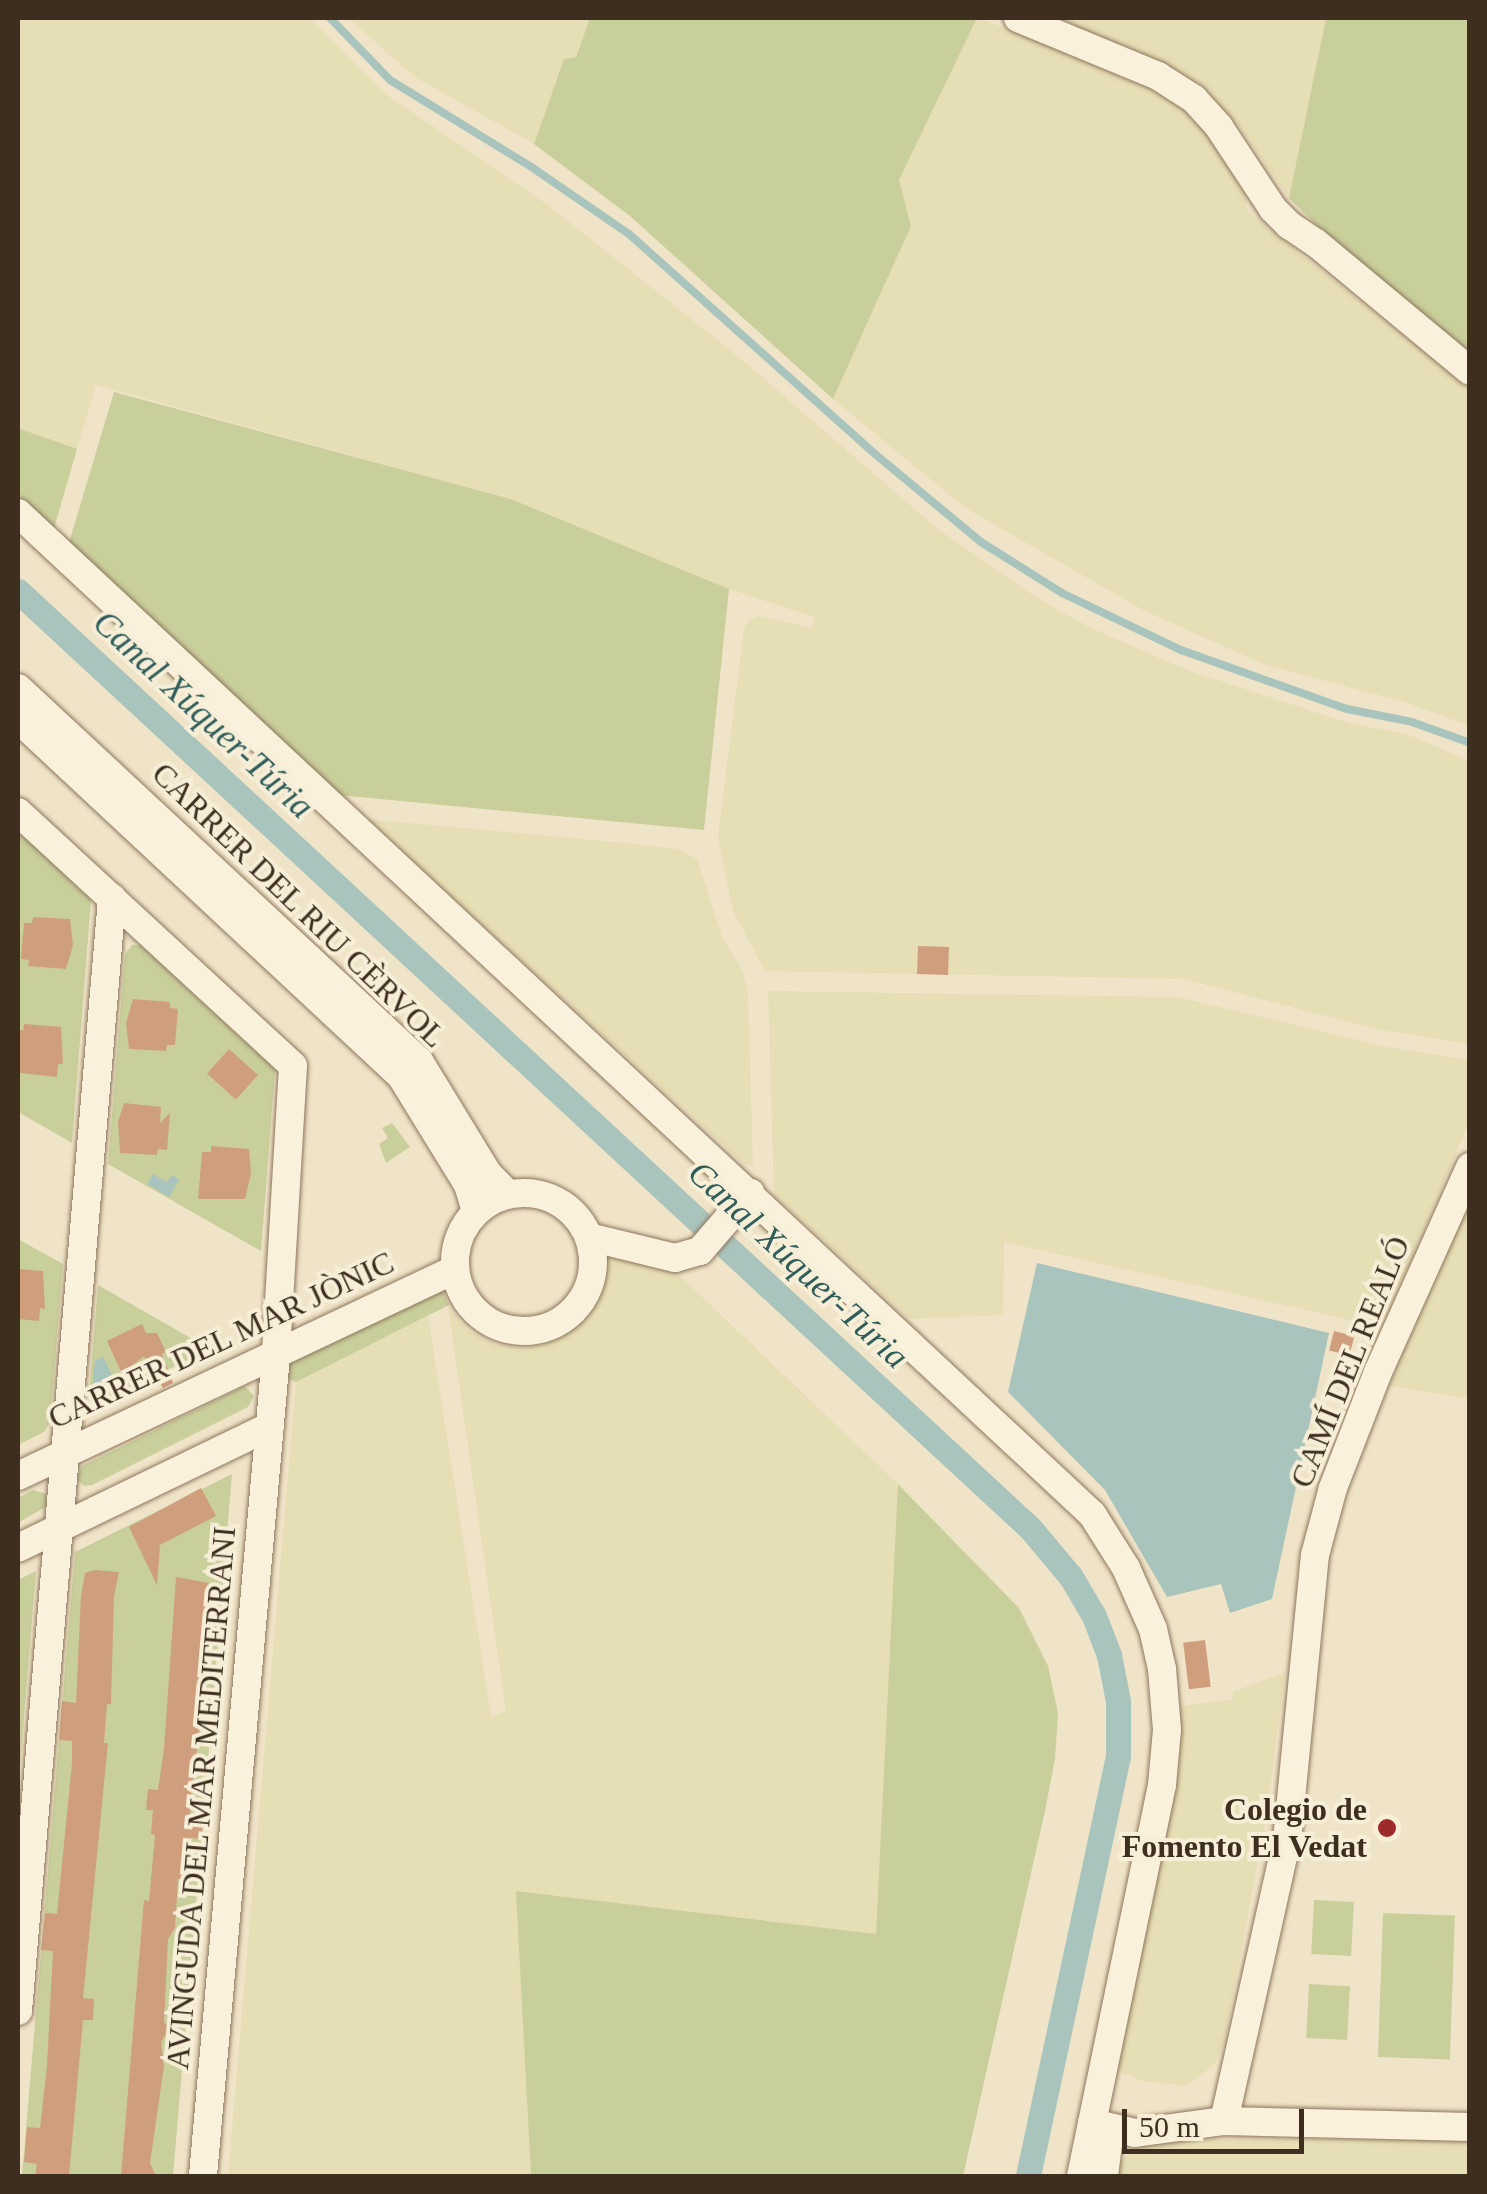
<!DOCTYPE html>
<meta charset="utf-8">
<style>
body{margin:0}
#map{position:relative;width:1487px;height:2194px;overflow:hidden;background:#f0e4c8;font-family:"Times New Roman",serif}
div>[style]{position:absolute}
.farmland>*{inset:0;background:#e6deb5}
.green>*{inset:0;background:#c9cf9b;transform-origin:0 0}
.water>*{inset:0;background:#a9c4bc}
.stream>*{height:8px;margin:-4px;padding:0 4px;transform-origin:4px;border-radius:4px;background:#a9c4bc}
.canal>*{height:25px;margin:-12.5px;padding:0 12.5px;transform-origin:12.5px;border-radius:12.5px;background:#a9c4bc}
.building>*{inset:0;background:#cf9f7d;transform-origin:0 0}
.roads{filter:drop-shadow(0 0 2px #8d765c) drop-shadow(0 0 2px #8d765c)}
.minor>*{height:28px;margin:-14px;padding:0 14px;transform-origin:14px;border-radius:14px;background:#faf1dc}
.minor>.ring{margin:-14px;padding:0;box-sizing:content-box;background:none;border:28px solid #faf1dc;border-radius:50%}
.dots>*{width:28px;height:28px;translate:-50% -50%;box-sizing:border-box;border:5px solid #f7eed8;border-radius:50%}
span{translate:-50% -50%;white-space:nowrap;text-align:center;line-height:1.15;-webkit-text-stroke:8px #f7eed8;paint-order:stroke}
.street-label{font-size:32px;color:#3d2e20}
.poi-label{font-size:32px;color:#3d2e20;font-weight:700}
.right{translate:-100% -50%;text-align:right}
.water-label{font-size:35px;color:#2f5d5a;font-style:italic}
.frame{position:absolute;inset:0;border:20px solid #3d2e20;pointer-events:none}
.scale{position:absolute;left:1122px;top:2109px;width:182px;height:45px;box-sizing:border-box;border:5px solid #3d2e20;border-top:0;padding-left:12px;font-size:30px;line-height:35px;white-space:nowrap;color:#3d2e20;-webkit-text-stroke:8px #f7eed8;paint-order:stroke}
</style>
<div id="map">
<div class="farmland">
<div style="clip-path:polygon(18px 18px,310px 18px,387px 95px,548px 205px,740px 358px,938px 529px,1039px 599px,1089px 627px,1187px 670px,1349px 723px,1407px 734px,1469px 761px,1469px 1044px,1381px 1030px,1183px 979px,765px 971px,733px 911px,718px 837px,744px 628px,750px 619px,760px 616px,812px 628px,814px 617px,729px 589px,511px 499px,96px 385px,77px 449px,18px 428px)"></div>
<div style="clip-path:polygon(348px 18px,590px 18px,576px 57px,564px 59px,534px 144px,415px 77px)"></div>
<div style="clip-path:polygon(977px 18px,1104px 63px,1192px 108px,1244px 185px,1247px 211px,1469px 388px,1469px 726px,1408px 703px,1263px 664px,1143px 610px,964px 507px,833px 399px,911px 226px,899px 180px)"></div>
<div style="clip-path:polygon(1054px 18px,1326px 18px,1289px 198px,1239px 126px,1203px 89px,1138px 52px)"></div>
<div style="clip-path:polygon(366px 819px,626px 843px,678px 849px,697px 859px,722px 937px,743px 971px,748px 992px,753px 1166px,743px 1163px)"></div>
<div style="clip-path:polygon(768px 991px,1178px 997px,1387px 1047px,1469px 1060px,1469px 1122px,1412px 1259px,1377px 1326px,1004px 1242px,1003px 1315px,909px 1319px,774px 1195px)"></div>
<div style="clip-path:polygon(1469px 1182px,1469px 1399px,1390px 1386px,1435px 1260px)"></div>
<div style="clip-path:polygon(603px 1252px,673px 1269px,898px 1484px,876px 1935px,517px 1891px,531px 2176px,228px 2176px,296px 1382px,428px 1316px,491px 1716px,506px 1711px,448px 1307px,467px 1330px,495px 1344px,523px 1348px,547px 1343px,574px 1328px,594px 1302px,602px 1282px)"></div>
<div style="clip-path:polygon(1285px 1672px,1267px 1811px,1224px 2044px,1214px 2065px,1186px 2086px,1142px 2081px,1109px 2067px,1181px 1706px,1233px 1699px,1233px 1692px)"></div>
<div style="clip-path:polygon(1469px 2138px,1469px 2176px,1117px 2176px,1120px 2162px,1135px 2148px,1175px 2140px)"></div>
</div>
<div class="green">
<div style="clip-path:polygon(590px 18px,977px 18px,899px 180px,911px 226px,833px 399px,630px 216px,534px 144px,564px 59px,576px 57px)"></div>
<div style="clip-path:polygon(1326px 18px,1469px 18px,1469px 363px,1419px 324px,1289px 198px)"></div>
<div style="clip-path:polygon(114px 392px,511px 499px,729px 589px,704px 830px,338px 795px,68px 546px)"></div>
<div style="clip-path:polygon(18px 428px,77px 449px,53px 532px,18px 499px)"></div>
<div style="clip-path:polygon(18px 831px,91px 900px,72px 1143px,18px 1112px)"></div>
<div style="clip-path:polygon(132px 945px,140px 945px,275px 1069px,261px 1251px,108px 1164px,125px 954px)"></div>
<div style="clip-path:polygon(392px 1123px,410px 1147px,386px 1163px,379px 1144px,388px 1138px,382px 1128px)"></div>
<div style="clip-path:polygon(18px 1239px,63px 1264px,50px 1423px,44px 1432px,18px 1445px)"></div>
<div style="clip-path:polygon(98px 1285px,210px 1349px,105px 1401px,94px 1401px,89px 1394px)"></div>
<div style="clip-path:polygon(440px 1285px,449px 1305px,296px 1382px,283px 1377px,287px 1363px)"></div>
<div style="clip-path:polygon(245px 1386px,254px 1396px,248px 1407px,92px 1485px,84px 1486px,77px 1479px,82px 1466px)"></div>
<div style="clip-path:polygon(232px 1474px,173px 2176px,22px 2176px,75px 1552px)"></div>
<div style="clip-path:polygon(898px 1484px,1019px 1608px,1048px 1666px,1058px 1713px,1055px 1759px,1045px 1811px,963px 2176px,531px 2176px,516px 1891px,876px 1934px)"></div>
<div style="clip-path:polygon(33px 1490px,46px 1494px,47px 1506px,18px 1523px,18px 1498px)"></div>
<div style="clip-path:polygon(36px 1571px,25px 1705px,18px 1793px,18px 1580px)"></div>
<div style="left:1314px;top:1900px;width:40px;height:54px;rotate:3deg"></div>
<div style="left:1383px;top:1913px;width:72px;height:144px;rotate:2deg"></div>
<div style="left:1309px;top:1984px;width:41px;height:54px;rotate:3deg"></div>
</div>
<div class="water">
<div style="clip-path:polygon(153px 1174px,167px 1182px,172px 1175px,179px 1180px,169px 1197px,147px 1184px)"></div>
<div style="clip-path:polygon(1037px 1263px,1329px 1333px,1272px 1599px,1230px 1613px,1221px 1584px,1167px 1597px,1105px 1490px,1008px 1392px)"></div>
<div style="clip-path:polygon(103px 1357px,116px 1383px,98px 1392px,92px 1390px,95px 1361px)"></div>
</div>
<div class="stream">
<div style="left:330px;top:18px;width:86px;rotate:45.9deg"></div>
<div style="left:390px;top:80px;width:164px;rotate:31.6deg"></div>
<div style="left:530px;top:166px;width:120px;rotate:34.5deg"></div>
<div style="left:629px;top:234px;width:330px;rotate:41.8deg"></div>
<div style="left:875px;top:454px;width:138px;rotate:39.7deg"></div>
<div style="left:981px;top:542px;width:96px;rotate:32.2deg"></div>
<div style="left:1062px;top:593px;width:132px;rotate:25.6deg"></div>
<div style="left:1181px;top:650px;width:176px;rotate:19.6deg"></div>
<div style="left:1347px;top:709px;width:66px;rotate:11.3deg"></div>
<div style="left:1412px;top:722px;width:62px;rotate:19.9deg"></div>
</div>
<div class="canal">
<div style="left:18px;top:591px;width:1379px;rotate:42.8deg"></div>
<div style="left:1030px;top:1528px;width:64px;rotate:50.1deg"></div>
<div style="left:1071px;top:1577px;width:45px;rotate:59.5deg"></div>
<div style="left:1094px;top:1616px;width:42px;rotate:69deg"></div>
<div style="left:1109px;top:1655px;width:47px;rotate:78.9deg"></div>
<div style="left:1118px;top:1701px;width:55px;rotate:90deg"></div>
<div style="left:1118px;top:1756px;width:430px;rotate:102.1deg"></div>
</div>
<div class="building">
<div style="clip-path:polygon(33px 917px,70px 919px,73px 945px,66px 969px,28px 966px,29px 960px,21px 959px,24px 923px,32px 923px)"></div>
<div style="left:918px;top:946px;width:31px;height:28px;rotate:2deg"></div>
<div style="clip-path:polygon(133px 999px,170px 1002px,170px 1008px,178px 1009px,175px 1045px,167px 1045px,166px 1051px,129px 1049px,126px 1023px)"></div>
<div style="clip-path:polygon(24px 1024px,61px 1027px,63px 1064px,58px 1064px,57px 1077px,20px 1073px,18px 1030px,23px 1030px)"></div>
<div style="left:229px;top:1049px;width:39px;height:33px;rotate:42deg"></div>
<div style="clip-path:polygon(124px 1103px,161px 1107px,160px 1123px,170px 1113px,167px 1150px,158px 1149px,157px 1155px,120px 1153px,118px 1122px)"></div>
<div style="clip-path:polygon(211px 1146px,249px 1149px,251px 1174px,245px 1199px,198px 1199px,202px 1152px,211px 1152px)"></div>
<div style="clip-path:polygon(18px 1269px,43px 1271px,45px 1309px,40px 1308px,39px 1321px,18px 1319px)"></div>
<div style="clip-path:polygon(142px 1324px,146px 1333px,157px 1333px,166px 1352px,162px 1354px,173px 1383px,163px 1388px,144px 1356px,122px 1374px,107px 1341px)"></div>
<div style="left:1334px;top:1331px;width:21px;height:20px;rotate:14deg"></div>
<div style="clip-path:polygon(201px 1488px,216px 1516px,160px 1545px,157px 1585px,129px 1527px)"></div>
<div style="clip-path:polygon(95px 1570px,119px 1572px,114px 1596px,111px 1704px,107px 1704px,104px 1743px,108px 1743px,83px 1998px,94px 1999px,93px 2020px,83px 2020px,69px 2176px,35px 2176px,37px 2164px,24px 2162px,27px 2127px,40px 2128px,47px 2066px,53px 1951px,41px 1950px,43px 1931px,45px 1913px,57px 1914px,72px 1763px,72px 1741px,59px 1740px,62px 1701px,76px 1703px,81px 1596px,85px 1573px)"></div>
<div style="clip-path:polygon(176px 1577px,209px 1583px,207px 1605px,221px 1608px,218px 1644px,205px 1643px,202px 1710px,191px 1796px,190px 1819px,203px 1820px,202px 1839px,191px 1838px,185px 1879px,178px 1879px,175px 1928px,168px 1939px,164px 2023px,172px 2025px,161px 2042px,164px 2066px,150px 2163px,156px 2176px,121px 2176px,144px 1900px,149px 1901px,155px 1835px,151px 1834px,153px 1810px,146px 1810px,148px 1789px,158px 1790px,164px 1749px)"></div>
<div style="left:1205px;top:1640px;width:47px;height:22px;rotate:83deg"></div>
</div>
<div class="roads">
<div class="minor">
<div style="left:1018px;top:18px;width:152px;rotate:22.5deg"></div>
<div style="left:1158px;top:76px;width:43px;rotate:32.6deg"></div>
<div style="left:1194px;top:99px;width:38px;rotate:48deg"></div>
<div style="left:1219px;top:127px;width:98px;rotate:56.6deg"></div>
<div style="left:1273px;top:209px;width:23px;rotate:45deg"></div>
<div style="left:1289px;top:225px;width:32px;rotate:34deg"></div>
<div style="left:1316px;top:243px;width:200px;rotate:39.7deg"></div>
<div style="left:18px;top:513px;width:1468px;rotate:42.99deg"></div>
<div style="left:1092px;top:1514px;width:64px;rotate:57.8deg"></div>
<div style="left:1126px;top:1568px;width:67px;rotate:66.1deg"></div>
<div style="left:1153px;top:1629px;width:41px;rotate:77.3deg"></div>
<div style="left:1162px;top:1669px;width:61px;rotate:85.3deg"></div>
<div style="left:1167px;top:1730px;width:55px;rotate:95.2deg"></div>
<div style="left:1162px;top:1785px;width:399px;rotate:101.7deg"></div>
<div style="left:18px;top:688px;width:548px;rotate:42.93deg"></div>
<div style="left:419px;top:1061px;width:132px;rotate:58.6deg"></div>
<div style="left:488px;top:1174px;width:28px;rotate:45deg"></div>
<div style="left:18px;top:719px;width:524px;rotate:42.99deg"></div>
<div style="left:401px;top:1076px;width:128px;rotate:58.4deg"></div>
<div style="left:468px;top:1185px;width:27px;rotate:73deg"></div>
<div style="left:18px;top:812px;width:374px;rotate:42.7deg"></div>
<div style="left:293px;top:1066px;width:290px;rotate:93.4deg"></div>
<div style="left:276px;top:1356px;width:823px;rotate:95.09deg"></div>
<div class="ring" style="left:455px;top:1193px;width:110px;height:110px"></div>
<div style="left:589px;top:1237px;width:89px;rotate:13.7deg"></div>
<div style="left:675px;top:1258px;width:26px;rotate:-16deg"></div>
<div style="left:700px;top:1251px;width:77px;rotate:-49.2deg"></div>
<div style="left:18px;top:1476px;width:482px;rotate:-25.3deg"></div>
<div style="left:18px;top:1548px;width:280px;rotate:-25.8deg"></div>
<div style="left:18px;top:2011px;width:1117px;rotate:-85.17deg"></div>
<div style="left:1224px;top:2121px;width:288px;rotate:-77.4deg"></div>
<div style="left:1287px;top:1840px;width:286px;rotate:-84.4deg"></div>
<div style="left:1315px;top:1555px;width:69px;rotate:-75deg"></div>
<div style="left:1333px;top:1488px;width:124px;rotate:-68.8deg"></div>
<div style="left:1378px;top:1372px;width:225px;rotate:-65.8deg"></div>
<div style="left:1092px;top:2123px;width:44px;rotate:13.1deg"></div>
<div style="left:1135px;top:2133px;width:90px;rotate:-7.7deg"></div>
<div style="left:1224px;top:2121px;width:246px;rotate:1.4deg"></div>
<div style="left:1092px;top:2123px;width:16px;rotate:38deg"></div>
<div style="left:1105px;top:2133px;width:11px;rotate:75deg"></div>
<div style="left:1108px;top:2144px;width:32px;rotate:97deg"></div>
</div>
</div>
<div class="dots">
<div style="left:1387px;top:1828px;background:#9e2a2b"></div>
</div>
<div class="street-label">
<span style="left:299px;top:905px;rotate:44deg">CARRER DEL RIU CÈRVOL</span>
<span style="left:221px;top:1340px;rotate:-25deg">CARRER DEL MAR JÒNIC</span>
<span style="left:1350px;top:1362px;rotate:-68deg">CAMÍ DEL REALÓ</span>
<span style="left:201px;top:1798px;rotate:-85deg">AVINGUDA DEL MAR MEDITERRANI</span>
</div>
<div class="poi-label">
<span class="right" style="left:1367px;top:1828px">Colegio de<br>Fomento El Vedat</span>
</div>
<div class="water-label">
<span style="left:203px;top:715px;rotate:43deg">Canal Xúquer-Túria</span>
<span style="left:798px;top:1265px;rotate:43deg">Canal Xúquer-Túria</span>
</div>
<div class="frame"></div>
<div class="scale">50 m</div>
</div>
